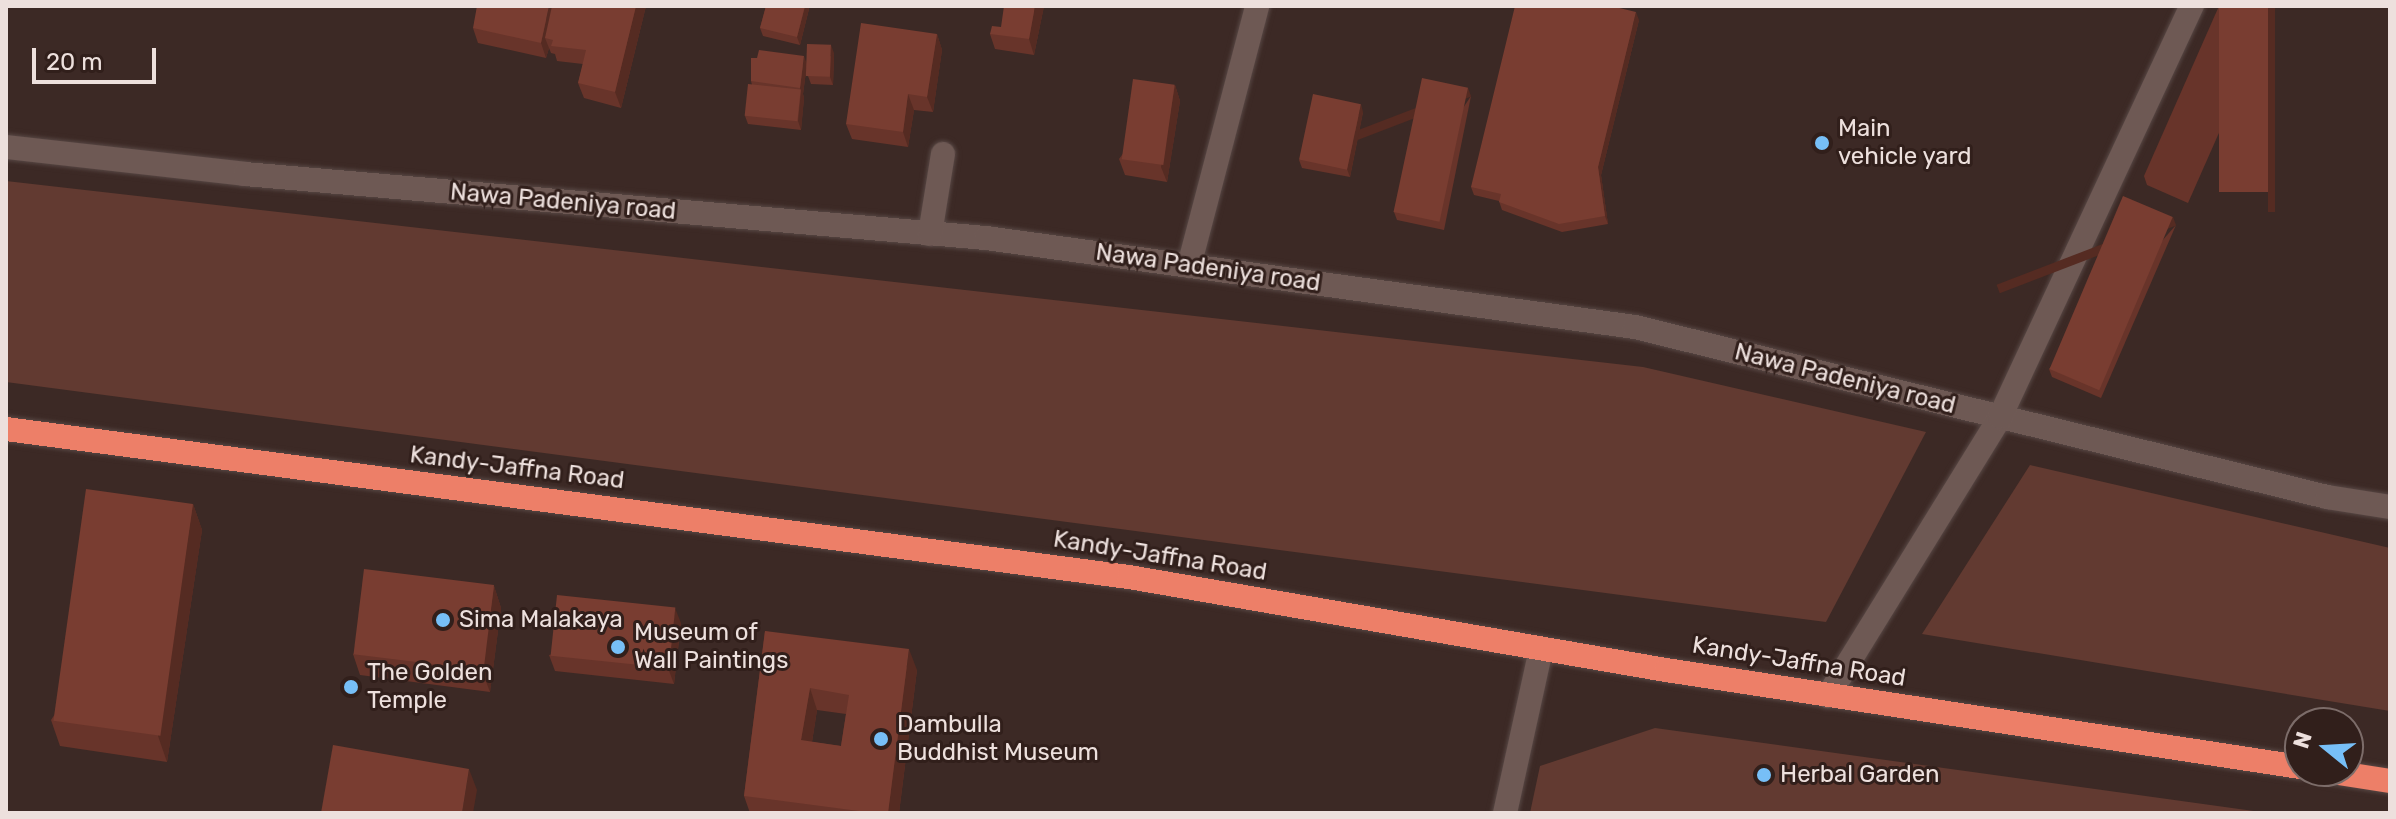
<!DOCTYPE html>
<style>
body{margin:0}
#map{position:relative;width:2396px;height:819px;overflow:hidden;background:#3c2925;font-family:Rubik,sans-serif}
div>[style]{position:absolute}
.green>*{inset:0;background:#623a31}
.roads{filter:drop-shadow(0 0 2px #574744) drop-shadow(0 0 2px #574744)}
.minor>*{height:24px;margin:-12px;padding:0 12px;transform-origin:12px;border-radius:12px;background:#6e5954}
.highway>*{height:24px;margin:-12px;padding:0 12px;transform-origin:12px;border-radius:12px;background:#ed7f68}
.wall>*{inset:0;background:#68342a}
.shaded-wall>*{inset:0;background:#552b22;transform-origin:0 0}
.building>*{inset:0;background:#793d31;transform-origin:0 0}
.dots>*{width:22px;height:22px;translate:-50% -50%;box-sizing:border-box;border:4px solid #311f1b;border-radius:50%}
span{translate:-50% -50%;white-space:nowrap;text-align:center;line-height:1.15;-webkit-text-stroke:6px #311f1b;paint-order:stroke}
.poi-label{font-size:24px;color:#ede0dd}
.left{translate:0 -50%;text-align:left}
.street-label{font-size:24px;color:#ede0dd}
.frame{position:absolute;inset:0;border:8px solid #ede0dd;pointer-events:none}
.north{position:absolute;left:2284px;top:707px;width:80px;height:80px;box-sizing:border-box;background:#311f1b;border:2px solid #7c6c69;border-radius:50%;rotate:288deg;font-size:22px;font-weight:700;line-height:32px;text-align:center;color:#ede0dd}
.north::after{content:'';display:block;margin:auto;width:28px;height:36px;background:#77bff7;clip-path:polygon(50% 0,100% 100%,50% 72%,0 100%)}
.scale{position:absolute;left:32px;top:48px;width:124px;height:36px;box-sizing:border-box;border:4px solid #ede0dd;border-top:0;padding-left:10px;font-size:24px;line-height:28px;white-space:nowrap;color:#ede0dd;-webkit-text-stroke:6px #311f1b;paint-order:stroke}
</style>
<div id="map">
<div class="green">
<div style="clip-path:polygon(6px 181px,1643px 367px,1926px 432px,1826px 622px,6px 382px)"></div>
<div style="clip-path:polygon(2030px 465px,2390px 548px,2390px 711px,1922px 634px)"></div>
<div style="clip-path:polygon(1655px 728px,2268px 813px,1530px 813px,1540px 766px)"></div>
</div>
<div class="roads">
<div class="minor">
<div style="left:6px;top:147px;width:241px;rotate:6.4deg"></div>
<div style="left:245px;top:174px;width:744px;rotate:4.94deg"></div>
<div style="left:986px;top:238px;width:655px;rotate:7.81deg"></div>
<div style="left:1635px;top:327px;width:713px;rotate:13.8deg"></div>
<div style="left:2327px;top:497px;width:64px;rotate:9deg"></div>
<div style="left:930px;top:234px;width:81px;rotate:-80.8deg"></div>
<div style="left:1189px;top:266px;width:269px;rotate:-75.3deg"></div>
<div style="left:1828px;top:696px;width:328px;rotate:-58.3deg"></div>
<div style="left:2000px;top:417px;width:454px;rotate:-65deg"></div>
<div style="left:1505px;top:813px;width:168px;rotate:-77.6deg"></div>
</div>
<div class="highway">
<div style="left:6px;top:429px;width:1133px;rotate:7.51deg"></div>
<div style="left:1129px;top:577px;width:545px;rotate:9.83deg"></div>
<div style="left:1666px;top:670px;width:641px;rotate:8.7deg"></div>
<div style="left:2326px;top:771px;width:65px;rotate:8.9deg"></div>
</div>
</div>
<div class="wall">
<div style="clip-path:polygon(646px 6px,621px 108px,584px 98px,578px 83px,583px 64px,557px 61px,555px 54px,551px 53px,549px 48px,546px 58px,478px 43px,473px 28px)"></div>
<div style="clip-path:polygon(766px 6px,808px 6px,809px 9px,800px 45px,763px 36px,760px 28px)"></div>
<div style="clip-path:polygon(1044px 6px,1034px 55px,995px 49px,990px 34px)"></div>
<div style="clip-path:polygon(2219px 6px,2275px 6px,2188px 203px,2147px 185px,2144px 176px)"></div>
<div style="clip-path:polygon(1639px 20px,1601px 175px,1608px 224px,1562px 232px,1502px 210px,1499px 201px,1474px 195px,1471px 187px)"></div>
<div style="clip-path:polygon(937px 34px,942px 50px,933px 112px,914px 110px,908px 147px,852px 139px,846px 124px)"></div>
<div style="clip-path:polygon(834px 53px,833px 85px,811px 84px,808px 76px)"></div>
<div style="clip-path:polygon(807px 64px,803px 94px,804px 98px,801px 130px,748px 124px,745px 116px,752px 85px,751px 81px)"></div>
<div style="clip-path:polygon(1175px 85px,1180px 101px,1167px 182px,1125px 175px,1119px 159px)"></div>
<div style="clip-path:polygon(1471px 96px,1444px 230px,1397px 220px,1394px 212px)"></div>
<div style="clip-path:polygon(1363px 112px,1350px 177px,1302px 168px,1299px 160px)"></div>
<div style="clip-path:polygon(2176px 225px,2101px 398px,2052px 377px,2049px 369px)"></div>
<div style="clip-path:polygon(193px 504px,202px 530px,167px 762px,60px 746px,51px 720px)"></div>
<div style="clip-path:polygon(494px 586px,501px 608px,490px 692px,360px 675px,353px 654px)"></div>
<div style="clip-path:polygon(681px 623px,674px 684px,555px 671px,549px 655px)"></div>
<div style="clip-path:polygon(evenodd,765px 631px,917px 670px,899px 813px,750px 813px,744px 796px,765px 631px,817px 710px,846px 714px,841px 746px,812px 742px,817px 710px)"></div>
</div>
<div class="shaded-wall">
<div style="clip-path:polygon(549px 6px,558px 6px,545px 38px,549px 48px,546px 58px,541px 43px)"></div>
<div style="clip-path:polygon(636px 6px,646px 6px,621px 108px,615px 92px)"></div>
<div style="clip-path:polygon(805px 6px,808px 6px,809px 9px,800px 45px,797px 37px)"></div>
<div style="clip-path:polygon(1035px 6px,1044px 6px,1034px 55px,1029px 39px)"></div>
<div style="left:2268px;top:6px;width:7px;height:206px"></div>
<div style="clip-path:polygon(1636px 12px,1639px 20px,1601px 175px,1608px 224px,1605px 216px,1598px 167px)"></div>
<div style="clip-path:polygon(937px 34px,942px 50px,933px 112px,927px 97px)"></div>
<div style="clip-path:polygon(831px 45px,834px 53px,833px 85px,830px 77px)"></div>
<div style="clip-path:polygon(804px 56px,807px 64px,803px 94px,804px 98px,801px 130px,798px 121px,801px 91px,800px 88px)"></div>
<div style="clip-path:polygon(1175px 85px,1180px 101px,1167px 182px,1161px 167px)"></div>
<div style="left:1468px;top:88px;width:9px;height:137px;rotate:69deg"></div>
<div style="clip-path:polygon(908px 94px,914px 110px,908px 147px,903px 132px)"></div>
<div style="clip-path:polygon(1361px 104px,1363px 112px,1350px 177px,1347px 169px)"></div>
<div style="left:2173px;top:217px;width:9px;height:189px;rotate:69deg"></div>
<div style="clip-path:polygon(193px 504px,202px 530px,167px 762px,158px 736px)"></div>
<div style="clip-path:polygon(494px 586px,501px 608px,490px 692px,482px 671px)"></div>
<div style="clip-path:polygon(675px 608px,681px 623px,674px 684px,668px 668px)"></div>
<div style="clip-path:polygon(909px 649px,917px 670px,899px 813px,888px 813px)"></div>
<div style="clip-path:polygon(810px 688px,817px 710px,809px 761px,801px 740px)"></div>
<div style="clip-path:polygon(469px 769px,477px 790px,473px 813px,462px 813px)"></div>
</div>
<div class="building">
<div style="clip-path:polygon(477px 6px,549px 6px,541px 43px,473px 28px)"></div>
<div style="clip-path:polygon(552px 6px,636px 6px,615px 92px,578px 83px,586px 50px,551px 46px,553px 40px,545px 38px)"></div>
<div style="clip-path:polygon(766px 6px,805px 6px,797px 37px,760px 28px)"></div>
<div style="clip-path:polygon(1004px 6px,1035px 6px,1029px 39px,990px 34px,992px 26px,1001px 27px)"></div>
<div style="clip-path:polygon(1515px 6px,1611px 6px,1636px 12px,1598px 167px,1605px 216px,1559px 224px,1499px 202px,1501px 194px,1471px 187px)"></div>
<div style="left:2219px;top:6px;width:49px;height:186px"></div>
<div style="clip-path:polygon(861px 23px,937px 34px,927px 97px,908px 94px,903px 132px,846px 124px)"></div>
<div style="left:807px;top:44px;width:24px;height:32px;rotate:2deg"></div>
<div style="clip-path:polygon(759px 50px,804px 56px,800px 88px,751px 81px,751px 58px,757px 58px)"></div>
<div style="left:1422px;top:78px;width:47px;height:137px;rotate:12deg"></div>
<div style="left:1133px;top:79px;width:42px;height:81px;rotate:8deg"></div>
<div style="left:748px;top:84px;width:53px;height:32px;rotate:6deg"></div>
<div style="left:1313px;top:94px;width:49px;height:67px;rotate:12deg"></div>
<div style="left:2123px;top:196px;width:54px;height:188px;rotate:23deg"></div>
<div style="left:86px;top:489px;width:108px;height:234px;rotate:8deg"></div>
<div style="left:364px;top:569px;width:131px;height:86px;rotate:7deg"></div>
<div style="left:557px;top:595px;width:119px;height:61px;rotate:6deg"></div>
<div style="clip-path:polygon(evenodd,765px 631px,909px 649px,888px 813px,874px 813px,744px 796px,765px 631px,810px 688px,849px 695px,841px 746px,801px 740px,810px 688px)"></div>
<div style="clip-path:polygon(333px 745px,469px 769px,462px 813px,321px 813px)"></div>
</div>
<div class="dots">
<div style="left:1822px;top:143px;background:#77bff7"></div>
<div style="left:443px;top:620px;background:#77bff7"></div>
<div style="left:618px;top:647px;background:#77bff7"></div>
<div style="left:351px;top:687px;background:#77bff7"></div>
<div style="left:881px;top:739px;background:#77bff7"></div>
<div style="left:1764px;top:775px;background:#77bff7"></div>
</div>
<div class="poi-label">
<span class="left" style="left:1838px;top:143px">Main<br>vehicle yard</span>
<span class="left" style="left:459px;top:620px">Sima Malakaya</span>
<span class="left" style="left:634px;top:647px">Museum of<br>Wall Paintings</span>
<span class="left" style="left:367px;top:687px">The Golden<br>Temple</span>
<span class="left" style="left:897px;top:739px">Dambulla<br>Buddhist Museum</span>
<span class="left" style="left:1780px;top:775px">Herbal Garden</span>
</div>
<div class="street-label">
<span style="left:563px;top:202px;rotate:5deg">Nawa Padeniya road</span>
<span style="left:1208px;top:268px;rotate:8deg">Nawa Padeniya road</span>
<span style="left:1845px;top:379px;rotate:14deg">Nawa Padeniya road</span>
<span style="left:517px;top:468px;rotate:7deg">Kandy-Jaffna Road</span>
<span style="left:1160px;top:556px;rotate:9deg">Kandy-Jaffna Road</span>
<span style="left:1799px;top:662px;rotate:9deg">Kandy-Jaffna Road</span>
</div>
<div class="frame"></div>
<div class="north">N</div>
<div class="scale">20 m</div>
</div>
